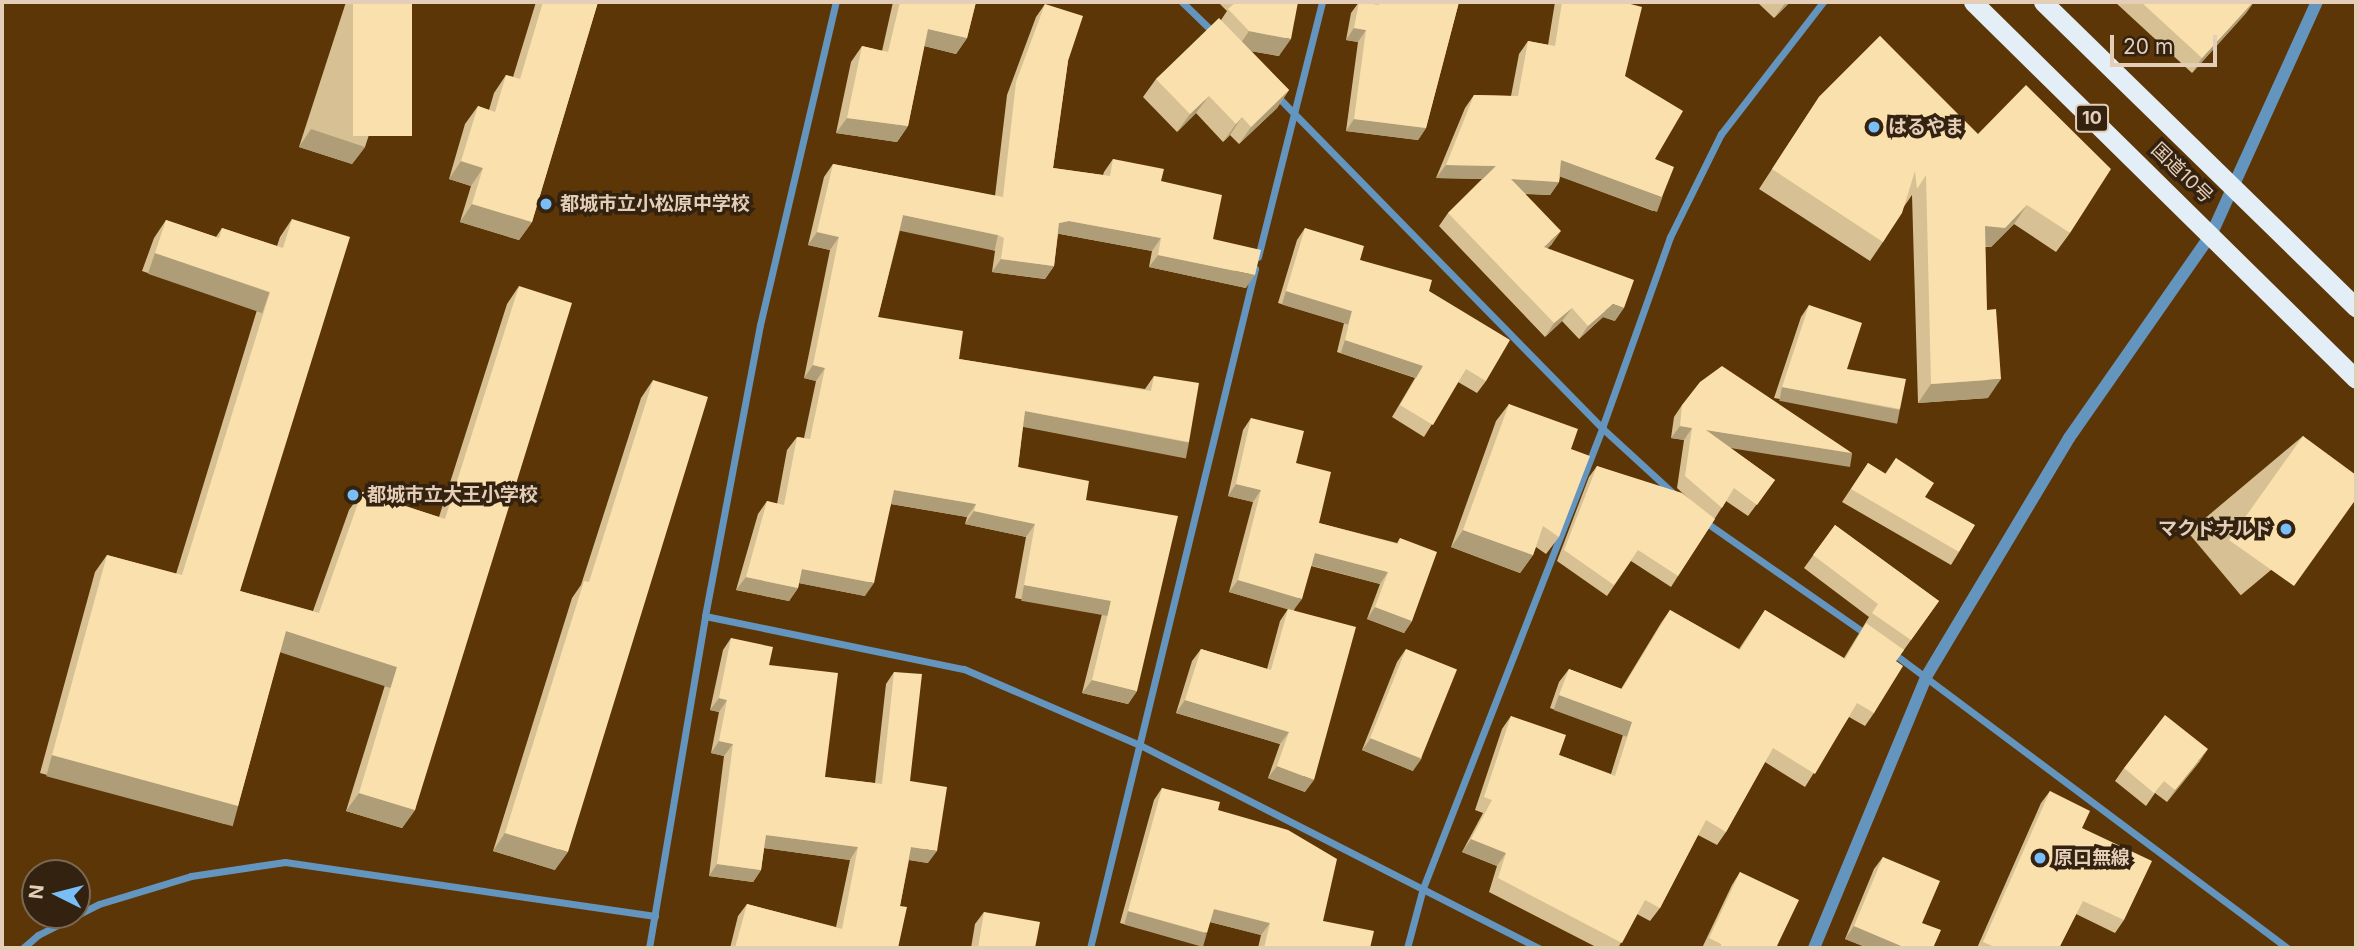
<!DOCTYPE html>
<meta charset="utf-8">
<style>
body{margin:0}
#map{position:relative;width:2358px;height:950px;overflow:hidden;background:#5c3606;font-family:Inter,"Noto Sans JP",sans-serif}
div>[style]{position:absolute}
.minor>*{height:7px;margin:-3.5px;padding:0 3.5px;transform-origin:3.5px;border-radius:3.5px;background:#6495be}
.tertiary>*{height:12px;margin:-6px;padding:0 6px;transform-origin:6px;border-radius:6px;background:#6495be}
.trunk>*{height:19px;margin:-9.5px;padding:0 9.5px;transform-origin:9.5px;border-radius:9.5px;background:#e4eef6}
.wall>*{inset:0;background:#d7c194;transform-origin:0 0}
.shaded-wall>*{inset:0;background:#af9d78;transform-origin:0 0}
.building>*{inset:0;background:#fae0ac;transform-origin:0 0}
.dots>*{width:19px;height:19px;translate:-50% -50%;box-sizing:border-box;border:4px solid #342211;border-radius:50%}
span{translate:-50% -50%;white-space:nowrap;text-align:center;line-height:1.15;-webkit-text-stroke:7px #342211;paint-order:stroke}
.shield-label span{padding:2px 5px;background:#342211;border:2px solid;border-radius:5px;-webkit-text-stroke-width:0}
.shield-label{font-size:18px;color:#e5ceb8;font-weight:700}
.poi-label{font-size:19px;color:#e5ceb8;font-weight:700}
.left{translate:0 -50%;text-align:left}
.right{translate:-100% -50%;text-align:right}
.street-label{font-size:19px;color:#e5ceb8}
.frame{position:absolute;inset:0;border:4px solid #e5ceb8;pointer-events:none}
.north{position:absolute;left:21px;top:859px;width:70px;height:70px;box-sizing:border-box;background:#342211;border:2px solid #7b6754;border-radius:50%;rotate:276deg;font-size:19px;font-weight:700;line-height:28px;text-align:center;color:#e5ceb8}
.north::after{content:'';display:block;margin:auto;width:24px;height:32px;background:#7abef8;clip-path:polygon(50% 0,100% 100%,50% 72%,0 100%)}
.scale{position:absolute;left:2110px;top:35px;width:107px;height:32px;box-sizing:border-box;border:4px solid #e5ceb8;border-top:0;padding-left:9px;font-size:21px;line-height:24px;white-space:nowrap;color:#e5ceb8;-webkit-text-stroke:5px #342211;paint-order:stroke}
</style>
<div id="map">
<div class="minor">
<div style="left:1182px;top:2px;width:45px;rotate:44.1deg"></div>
<div style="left:1277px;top:96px;width:465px;rotate:45.6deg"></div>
<div style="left:1602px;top:428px;width:98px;rotate:42.5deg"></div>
<div style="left:1258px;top:257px;width:263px;rotate:-75.9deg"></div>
<div style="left:1704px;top:521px;width:201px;rotate:34.9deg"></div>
<div style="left:705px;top:616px;width:264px;rotate:11.6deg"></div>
<div style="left:964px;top:669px;width:192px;rotate:23.4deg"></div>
<div style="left:1140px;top:745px;width:448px;rotate:27deg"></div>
<div style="left:1893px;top:653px;width:492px;rotate:36.8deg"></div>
<div style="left:23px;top:948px;width:20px;rotate:-41deg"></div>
<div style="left:38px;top:935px;width:68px;rotate:-26.9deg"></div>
<div style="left:99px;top:904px;width:96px;rotate:-16.9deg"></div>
<div style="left:191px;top:876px;width:95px;rotate:-8.5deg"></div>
<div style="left:285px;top:862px;width:374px;rotate:8.3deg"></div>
<div style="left:649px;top:948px;width:337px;rotate:-80.4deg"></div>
<div style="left:705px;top:616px;width:296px;rotate:-79.3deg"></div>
<div style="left:760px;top:325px;width:332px;rotate:-76.8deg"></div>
<div style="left:1090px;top:948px;width:699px;rotate:-76.34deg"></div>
<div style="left:1407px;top:948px;width:62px;rotate:-75.1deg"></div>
<div style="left:1423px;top:888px;width:494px;rotate:-68.7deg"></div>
<div style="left:1602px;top:428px;width:203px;rotate:-70.4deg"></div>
<div style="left:1670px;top:237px;width:115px;rotate:-63.7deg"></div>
<div style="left:1721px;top:134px;width:167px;rotate:-52.3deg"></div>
</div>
<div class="tertiary">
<div style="left:1814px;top:948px;width:293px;rotate:-67.5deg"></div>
<div style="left:1926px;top:677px;width:279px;rotate:-59.1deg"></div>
<div style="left:2069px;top:438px;width:250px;rotate:-55.1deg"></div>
<div style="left:2212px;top:233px;width:254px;rotate:-65.6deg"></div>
</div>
<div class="trunk">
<div style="left:1973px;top:2px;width:537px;rotate:44.55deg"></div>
<div style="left:2043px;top:2px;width:437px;rotate:44.3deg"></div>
</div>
<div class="wall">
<div style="clip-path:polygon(346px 2px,412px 2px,365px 147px,352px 164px,299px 147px)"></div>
<div style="clip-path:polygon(536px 2px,598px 2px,532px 222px,519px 240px,460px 222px,471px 186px,449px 179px,465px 124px,478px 106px,489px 110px,494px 93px,506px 75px,513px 77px)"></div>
<div style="clip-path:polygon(893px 2px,976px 2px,967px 38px,956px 54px,924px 46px,908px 126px,897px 142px,836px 133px,851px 62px,862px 46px,882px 51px)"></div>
<div style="clip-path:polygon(1218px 2px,1298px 2px,1279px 56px,1251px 51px,1289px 90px,1277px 108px,1239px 144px,1230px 135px,1223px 142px,1196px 113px,1177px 132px,1143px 97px,1156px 79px,1221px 20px,1227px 11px)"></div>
<div style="clip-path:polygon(1359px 2px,1374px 4px,1374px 2px,1459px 2px,1426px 128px,1418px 140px,1346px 131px,1358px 42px,1346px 40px,1351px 13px)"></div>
<div style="clip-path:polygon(1555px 2px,1623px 2px,1625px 76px,1655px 159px,1662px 197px,1653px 211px,1560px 176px,1559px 182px,1550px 195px,1525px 194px,1552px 244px,1547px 248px,1615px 321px,1603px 317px,1579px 339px,1562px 321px,1545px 337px,1439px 226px,1448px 213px,1482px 179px,1436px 178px,1465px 108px,1474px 95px,1511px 96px,1519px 54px,1528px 41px,1548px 45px)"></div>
<div style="clip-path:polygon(1757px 2px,1790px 2px,1774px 18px)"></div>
<div style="clip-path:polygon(2115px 2px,2254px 2px,2246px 13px,2192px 73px)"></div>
<div style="clip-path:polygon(1045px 4px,1068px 61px,1053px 168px,1103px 175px,1104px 172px,1113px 159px,1161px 181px,1213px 239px,1246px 288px,1149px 267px,1152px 251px,1060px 234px,1058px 234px,1054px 266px,1045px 279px,992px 272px,995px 251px,989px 248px,900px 230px,878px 317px,959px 359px,1145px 389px,1154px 376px,1189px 442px,1180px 455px,1023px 425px,1018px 467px,1086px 500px,1137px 691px,1128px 704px,1082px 693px,1102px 614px,1015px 598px,1026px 537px,965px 524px,967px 517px,891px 504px,865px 596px,799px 583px,798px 588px,789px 601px,736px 590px,758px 514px,767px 501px,777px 504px,787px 450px,797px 437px,804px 438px,816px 381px,804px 378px,830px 250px,808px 245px,824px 177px,833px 164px,995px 196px,1007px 95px,1036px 17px)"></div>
<div style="clip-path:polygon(1880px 36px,2070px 233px,2056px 252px,2014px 224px,1991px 247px,1985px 247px,1988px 398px,1918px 403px,1912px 195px,1903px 208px,1883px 242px,1870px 261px,1759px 189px,1819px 97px)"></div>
<div style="clip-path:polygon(292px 219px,240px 591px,313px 611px,349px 510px,362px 492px,439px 517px,507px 304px,519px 286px,415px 810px,402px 828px,346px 811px,385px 685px,280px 651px,238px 806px,225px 824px,40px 773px,95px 572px,107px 555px,176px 574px,257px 310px,142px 271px,154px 238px,166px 220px,216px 237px,222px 228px,277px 246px,280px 237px)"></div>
<div style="clip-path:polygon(1305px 228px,1360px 260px,1429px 291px,1486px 381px,1477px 393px,1458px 382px,1424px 437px,1392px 417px,1415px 378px,1337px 352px,1344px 323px,1278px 303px,1297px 240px)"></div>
<div style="clip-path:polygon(1809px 305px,1847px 369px,1900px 409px,1892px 420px,1774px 398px,1801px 317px)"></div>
<div style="clip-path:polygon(653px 380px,555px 870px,493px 851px,572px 598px,581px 585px,641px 398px)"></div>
<div style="clip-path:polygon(1509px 404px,1571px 449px,1559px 537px,1546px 554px,1536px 547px,1533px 555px,1520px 573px,1451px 547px,1496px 421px)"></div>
<div style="clip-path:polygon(1682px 405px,1852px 453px,1843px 465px,1729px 447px,1775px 480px,1748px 516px,1726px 501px,1671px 587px,1631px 561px,1607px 596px,1557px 561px,1589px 477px,1597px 466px,1689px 499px,1677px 488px,1684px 440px,1671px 438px,1674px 417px)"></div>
<div style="clip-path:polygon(1251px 418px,1296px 463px,1319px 523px,1397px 543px,1400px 538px,1412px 621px,1404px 633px,1367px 619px,1380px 584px,1311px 566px,1294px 610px,1305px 792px,1268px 778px,1280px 744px,1176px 713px,1192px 661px,1201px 649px,1267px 669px,1280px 621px,1288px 609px,1229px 592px,1253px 502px,1228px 496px,1243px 430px)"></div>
<div style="left:2303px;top:436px;width:82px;height:150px;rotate:50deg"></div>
<div style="clip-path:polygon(1896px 458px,1959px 552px,1951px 565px,1842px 502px,1868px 463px,1885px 474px)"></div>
<div style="clip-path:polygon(1835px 525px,1939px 601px,1896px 661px,1874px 713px,1865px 726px,1849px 717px,1805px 787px,1765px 762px,1726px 832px,1717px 845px,1698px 835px,1660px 908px,1650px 921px,1637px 914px,1618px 948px,1598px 948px,1489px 892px,1497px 866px,1462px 852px,1483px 813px,1475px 810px,1502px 729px,1511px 716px,1559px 755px,1611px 774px,1623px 735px,1550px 708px,1559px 682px,1569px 669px,1621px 689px,1661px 623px,1670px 610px,1739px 649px,1765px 610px,1844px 658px,1869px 617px,1804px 568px)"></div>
<div style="clip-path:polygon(731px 638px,769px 665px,825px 777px,875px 783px,886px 684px,894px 672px,910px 781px,928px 863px,909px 860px,900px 906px,898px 948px,730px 948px,738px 916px,747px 904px,836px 927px,850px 860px,764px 848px,761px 870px,753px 882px,709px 876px,724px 756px,711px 753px,719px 712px,710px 710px,723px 650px)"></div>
<div style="clip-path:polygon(1406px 649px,1413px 771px,1362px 750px,1397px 662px)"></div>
<div style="clip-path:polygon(2200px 761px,2167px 802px,2155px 793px,2146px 806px,2115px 781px,2124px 768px)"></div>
<div style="clip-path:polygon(1162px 788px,1218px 810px,1323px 921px,1370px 948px,1258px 948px,1261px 935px,1210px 922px,1199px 945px,1120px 923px,1154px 800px)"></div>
<div style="clip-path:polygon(2050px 791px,2082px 828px,2124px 920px,2115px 933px,2076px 914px,2059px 948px,1977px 948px,2041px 803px)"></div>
<div style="clip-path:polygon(1883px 857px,1922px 923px,1933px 948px,1868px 948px,1845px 939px,1874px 869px)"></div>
<div style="clip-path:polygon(1740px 872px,1776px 948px,1702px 948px,1732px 885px)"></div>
<div style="clip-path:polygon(984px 912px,1035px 948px,971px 948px,975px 924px)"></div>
</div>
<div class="shaded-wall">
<div style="clip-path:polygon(1786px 2px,1790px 2px,1774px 18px)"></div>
<div style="clip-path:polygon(2253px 2px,2246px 13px,2192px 73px,2202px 58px)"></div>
<div style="clip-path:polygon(1354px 28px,1366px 30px,1358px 42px,1346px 40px)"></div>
<div style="clip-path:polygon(928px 29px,967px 38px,956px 54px,917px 44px)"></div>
<div style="clip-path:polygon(1249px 31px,1291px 39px,1279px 56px,1237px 49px)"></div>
<div style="clip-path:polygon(1289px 90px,1277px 108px,1239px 144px,1251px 127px)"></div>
<div style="clip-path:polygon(1209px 96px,1196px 113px,1177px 132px,1190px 114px)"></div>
<div style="clip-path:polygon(1242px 117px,1230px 135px,1223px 142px,1236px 124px)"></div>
<div style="clip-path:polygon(847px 118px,908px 126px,897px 142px,836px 133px)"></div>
<div style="clip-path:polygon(1354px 119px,1426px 128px,1418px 140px,1346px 131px)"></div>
<div style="clip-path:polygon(311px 129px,365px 147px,352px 164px,299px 147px)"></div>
<div style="left:1561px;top:160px;width:108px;height:16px;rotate:20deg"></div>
<div style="clip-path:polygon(461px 161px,483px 168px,471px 186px,449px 179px)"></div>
<div style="clip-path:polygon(1446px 165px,1496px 166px,1486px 179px,1436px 178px)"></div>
<div style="clip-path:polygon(1511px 179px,1559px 182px,1550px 195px,1502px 192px)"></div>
<div style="clip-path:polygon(472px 204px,532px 222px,519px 240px,460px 222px)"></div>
<div style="clip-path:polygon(2027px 205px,2014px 224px,1991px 247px,1971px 245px,1985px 226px)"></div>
<div style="left:903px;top:215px;width:97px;height:16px;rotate:12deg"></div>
<div style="clip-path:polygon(1069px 221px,1161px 238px,1152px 251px,1060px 234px,1050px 236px,1059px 223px)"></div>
<div style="clip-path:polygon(1561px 231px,1552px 244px,1535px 261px,1544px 247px)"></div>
<div style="clip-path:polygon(817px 232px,839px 237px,830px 250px,808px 245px)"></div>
<div style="left:155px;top:253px;width:121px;height:22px;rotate:19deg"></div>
<div style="clip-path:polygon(1158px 255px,1255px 275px,1246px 288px,1149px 267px)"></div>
<div style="clip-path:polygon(1001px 259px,1054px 266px,1045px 279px,992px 272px)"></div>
<div style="left:1286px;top:291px;width:69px;height:14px;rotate:17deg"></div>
<div style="clip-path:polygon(1613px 304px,1624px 308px,1615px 321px,1603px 317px,1579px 339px,1588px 326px)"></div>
<div style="clip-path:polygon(1572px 308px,1562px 321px,1545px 337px,1554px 323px)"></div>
<div style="left:1345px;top:340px;width:82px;height:14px;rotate:18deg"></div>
<div style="clip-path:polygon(813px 365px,825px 368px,816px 381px,804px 378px)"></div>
<div style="clip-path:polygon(2001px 379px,1988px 398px,1918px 403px,1931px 384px)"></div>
<div style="left:1782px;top:387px;width:120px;height:14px;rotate:11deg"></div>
<div style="left:1025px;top:411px;width:167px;height:16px;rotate:11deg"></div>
<div style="clip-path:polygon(1680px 426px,1692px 428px,1684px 440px,1671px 438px)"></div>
<div style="left:1706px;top:430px;width:148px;height:14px;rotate:9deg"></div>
<div style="clip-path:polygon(1236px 484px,1261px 490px,1253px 502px,1228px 496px)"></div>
<div style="clip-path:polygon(894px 490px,976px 504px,967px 517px,885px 503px)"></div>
<div style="clip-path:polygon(974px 511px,1035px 524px,1026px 537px,965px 524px)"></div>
<div style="clip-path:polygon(1463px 530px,1533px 555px,1520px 573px,1451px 547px)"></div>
<div style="clip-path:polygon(1315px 553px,1388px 572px,1380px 584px,1306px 564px)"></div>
<div style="clip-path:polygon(802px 569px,874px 583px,865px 596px,793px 582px)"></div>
<div style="clip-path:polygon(746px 577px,798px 588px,789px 601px,736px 590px)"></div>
<div style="clip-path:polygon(1238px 580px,1302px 599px,1293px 611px,1229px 592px)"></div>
<div style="left:1024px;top:585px;width:88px;height:16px;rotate:10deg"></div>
<div style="clip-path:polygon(1375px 607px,1412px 621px,1404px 633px,1367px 619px)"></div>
<div style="left:286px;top:631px;width:117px;height:22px;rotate:18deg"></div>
<div style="clip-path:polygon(1092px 680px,1137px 691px,1128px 704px,1082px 693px)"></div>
<div style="left:1559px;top:695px;width:78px;height:16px;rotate:20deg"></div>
<div style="clip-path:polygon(719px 698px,727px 700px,719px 712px,710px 710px)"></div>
<div style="clip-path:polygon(1185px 700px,1289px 732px,1280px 744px,1176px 713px)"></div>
<div style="clip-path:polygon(1371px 738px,1422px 758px,1413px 771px,1362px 750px)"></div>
<div style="clip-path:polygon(719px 741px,733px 744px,724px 756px,711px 753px)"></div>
<div style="clip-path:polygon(2208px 749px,2200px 761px,2167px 802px,2175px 790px)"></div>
<div style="left:52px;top:755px;width:193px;height:22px;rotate:15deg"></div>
<div style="clip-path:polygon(1277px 766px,1314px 780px,1305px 792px,1268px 778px)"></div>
<div style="clip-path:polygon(359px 793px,415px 810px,402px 828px,346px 811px)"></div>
<div style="clip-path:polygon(505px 833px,568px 852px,555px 870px,493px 851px)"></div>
<div style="clip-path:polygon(766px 835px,858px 847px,850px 860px,757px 847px)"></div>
<div style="clip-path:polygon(1471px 839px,1506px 853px,1497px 866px,1462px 852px)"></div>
<div style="clip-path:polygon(911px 847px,937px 851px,928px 863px,903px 859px)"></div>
<div style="clip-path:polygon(717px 864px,761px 870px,753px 882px,709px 876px)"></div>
<div style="clip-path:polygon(1214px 909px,1270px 923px,1261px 935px,1206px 921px)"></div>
<div style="left:1128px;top:911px;width:82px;height:14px;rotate:16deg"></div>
<div style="clip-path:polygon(1854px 926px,1906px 948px,1868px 948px,1845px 939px)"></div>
</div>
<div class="building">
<div style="left:353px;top:2px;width:59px;height:134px"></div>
<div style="clip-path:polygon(543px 2px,598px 2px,532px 222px,472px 204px,483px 168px,461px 161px,478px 106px,495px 112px,506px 75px,520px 79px)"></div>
<div style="clip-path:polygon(900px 2px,976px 2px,967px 38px,928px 29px,908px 126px,847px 118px,862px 46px,888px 52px)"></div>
<div style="clip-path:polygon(1236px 2px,1298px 2px,1291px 39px,1249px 31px,1228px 9px)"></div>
<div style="clip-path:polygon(1359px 2px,1379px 5px,1379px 2px,1459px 2px,1426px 128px,1354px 119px,1366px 30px,1354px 28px)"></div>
<div style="clip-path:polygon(1562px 2px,1623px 2px,1642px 7px,1625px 76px,1683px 111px,1655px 159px,1674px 167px,1662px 197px,1561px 160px,1559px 182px,1511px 179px,1561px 231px,1544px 247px,1634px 280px,1624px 308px,1613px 304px,1588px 326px,1572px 308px,1554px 323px,1448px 213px,1496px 166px,1446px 165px,1474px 95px,1518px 96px,1528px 41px,1555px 46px)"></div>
<div style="clip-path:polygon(2141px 2px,2253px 2px,2202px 58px)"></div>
<div style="clip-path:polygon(1045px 4px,1083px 16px,1068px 61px,1053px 168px,1110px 176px,1113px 159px,1164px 169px,1161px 181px,1222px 195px,1213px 239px,1261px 250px,1255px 275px,1158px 255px,1161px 238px,1069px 221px,1059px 223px,1054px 266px,1001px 259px,1004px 238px,998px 235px,903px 215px,878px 317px,963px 331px,959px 359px,1151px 391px,1154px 376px,1199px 383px,1189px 442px,1025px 411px,1018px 467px,1089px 481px,1086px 500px,1178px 516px,1137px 691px,1092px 680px,1111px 601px,1024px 585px,1035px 524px,974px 511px,976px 504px,894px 490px,874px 583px,802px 569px,798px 588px,746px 577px,767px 501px,784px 505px,797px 437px,810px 439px,825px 368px,813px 365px,839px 237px,817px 232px,833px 164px,1003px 197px,1016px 82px)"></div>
<div style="clip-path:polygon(1219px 18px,1289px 90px,1251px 127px,1242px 117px,1236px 124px,1209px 96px,1190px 114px,1156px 79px)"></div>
<div style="clip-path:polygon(1880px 36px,1978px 134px,2026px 85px,2111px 169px,2070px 233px,2027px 205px,2005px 228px,1985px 226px,1987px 310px,1996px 309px,2001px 379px,1931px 384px,1926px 175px,1917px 189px,1915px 171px,1902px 213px,1883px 242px,1772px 169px,1819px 97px)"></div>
<div style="clip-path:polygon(292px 219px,350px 237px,240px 591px,319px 613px,362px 492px,445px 519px,519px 286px,572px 303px,415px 810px,359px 793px,397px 667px,286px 631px,238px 806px,52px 755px,107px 555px,182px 575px,270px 292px,155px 253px,166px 220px,219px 238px,222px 228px,283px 248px)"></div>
<div style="clip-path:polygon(1305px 228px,1364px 246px,1360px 260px,1432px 280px,1429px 291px,1510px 340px,1486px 381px,1466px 369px,1433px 425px,1400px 405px,1423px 366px,1345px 340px,1352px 311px,1286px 291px)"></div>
<div style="clip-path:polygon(1809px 305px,1862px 323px,1847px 369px,1906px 379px,1900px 409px,1782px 387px)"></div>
<div style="clip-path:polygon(1722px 366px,1852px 453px,1706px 430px,1775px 480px,1757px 505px,1734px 488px,1722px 508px,1685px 476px,1692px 428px,1680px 426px,1682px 405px,1700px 382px)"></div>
<div style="clip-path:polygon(653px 380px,708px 397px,568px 852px,505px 833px,584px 581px,589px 582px)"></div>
<div style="clip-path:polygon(1509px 404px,1578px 429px,1571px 449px,1590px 456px,1559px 537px,1543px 526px,1533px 555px,1463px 530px)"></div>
<div style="clip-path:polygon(1251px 418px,1304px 431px,1296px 463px,1331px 472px,1319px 523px,1398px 544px,1400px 538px,1437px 552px,1412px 621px,1375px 607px,1388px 572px,1315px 553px,1302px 599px,1238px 580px,1261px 490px,1236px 484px)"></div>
<div style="clip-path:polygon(2303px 436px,2356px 475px,2356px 499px,2294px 586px,2229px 540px)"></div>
<div style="clip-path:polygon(1896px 458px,1934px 483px,1925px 497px,1975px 525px,1959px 552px,1851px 489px,1868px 463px,1886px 474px)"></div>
<div style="clip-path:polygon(1597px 466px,1682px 493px,1715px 519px,1678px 576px,1638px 550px,1614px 585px,1564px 550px)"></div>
<div style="clip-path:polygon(1835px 525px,1939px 601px,1911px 640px,1872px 613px,1878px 604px,1813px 555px)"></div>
<div style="clip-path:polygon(1288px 609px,1356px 627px,1314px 780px,1277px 766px,1289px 732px,1185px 700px,1201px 649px,1271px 670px)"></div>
<div style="clip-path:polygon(1670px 610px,1740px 650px,1765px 610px,1845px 659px,1866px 623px,1904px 650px,1896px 661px,1903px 666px,1874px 713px,1857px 703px,1815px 774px,1773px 748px,1726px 832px,1706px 820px,1660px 908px,1645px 900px,1622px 943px,1498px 878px,1506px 853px,1471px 839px,1492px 800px,1484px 797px,1511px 716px,1566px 735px,1559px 755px,1615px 776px,1632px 722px,1559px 695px,1569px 669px,1622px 689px)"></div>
<div style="clip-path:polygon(731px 638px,773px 647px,769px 665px,838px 673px,825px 777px,882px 784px,894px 672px,922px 674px,910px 781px,947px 787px,937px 851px,911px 847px,900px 906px,907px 907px,898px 948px,735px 948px,747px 904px,842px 929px,858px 847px,766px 835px,761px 870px,717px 864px,733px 744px,719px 741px,727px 700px,719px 698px)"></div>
<div style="left:1406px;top:649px;width:55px;height:96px;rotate:22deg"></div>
<div style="clip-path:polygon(2165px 715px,2208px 749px,2175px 790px,2164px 781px,2154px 793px,2124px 768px)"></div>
<div style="clip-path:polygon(1162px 788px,1220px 802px,1218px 810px,1288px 830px,1337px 859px,1323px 921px,1374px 931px,1370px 948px,1264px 948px,1270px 923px,1214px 909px,1207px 933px,1128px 911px)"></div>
<div style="clip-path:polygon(2050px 791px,2090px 811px,2082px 828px,2152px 861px,2124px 920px,2083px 901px,2059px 948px,1997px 948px,1983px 942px)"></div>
<div style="clip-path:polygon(1883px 857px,1940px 881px,1922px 923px,1941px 930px,1933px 948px,1906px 948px,1854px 926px)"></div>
<div style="clip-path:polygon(1740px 872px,1799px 900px,1776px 948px,1721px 948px,1721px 944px,1709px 938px)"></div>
<div style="clip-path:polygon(984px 912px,1040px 922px,1035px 948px,978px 948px)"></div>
</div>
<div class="dots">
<div style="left:1874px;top:127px;background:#7abef8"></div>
<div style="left:546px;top:204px;background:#7abef8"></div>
<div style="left:353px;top:495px;background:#7abef8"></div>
<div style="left:2286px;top:529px;background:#7abef8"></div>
<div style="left:2040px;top:858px;background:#7abef8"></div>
</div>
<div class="shield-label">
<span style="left:2092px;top:118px">10</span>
</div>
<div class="poi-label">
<span class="left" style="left:1888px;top:127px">はるやま</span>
<span class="left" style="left:560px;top:204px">都城市立小松原中学校</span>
<span class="left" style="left:367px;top:495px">都城市立大王小学校</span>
<span class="right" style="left:2272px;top:529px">マクドナルド</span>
<span class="left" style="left:2054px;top:858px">原口無線</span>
</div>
<div class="street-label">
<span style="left:2182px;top:173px;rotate:44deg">国道10号</span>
</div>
<div class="frame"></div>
<div class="north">N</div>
<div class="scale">20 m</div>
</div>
